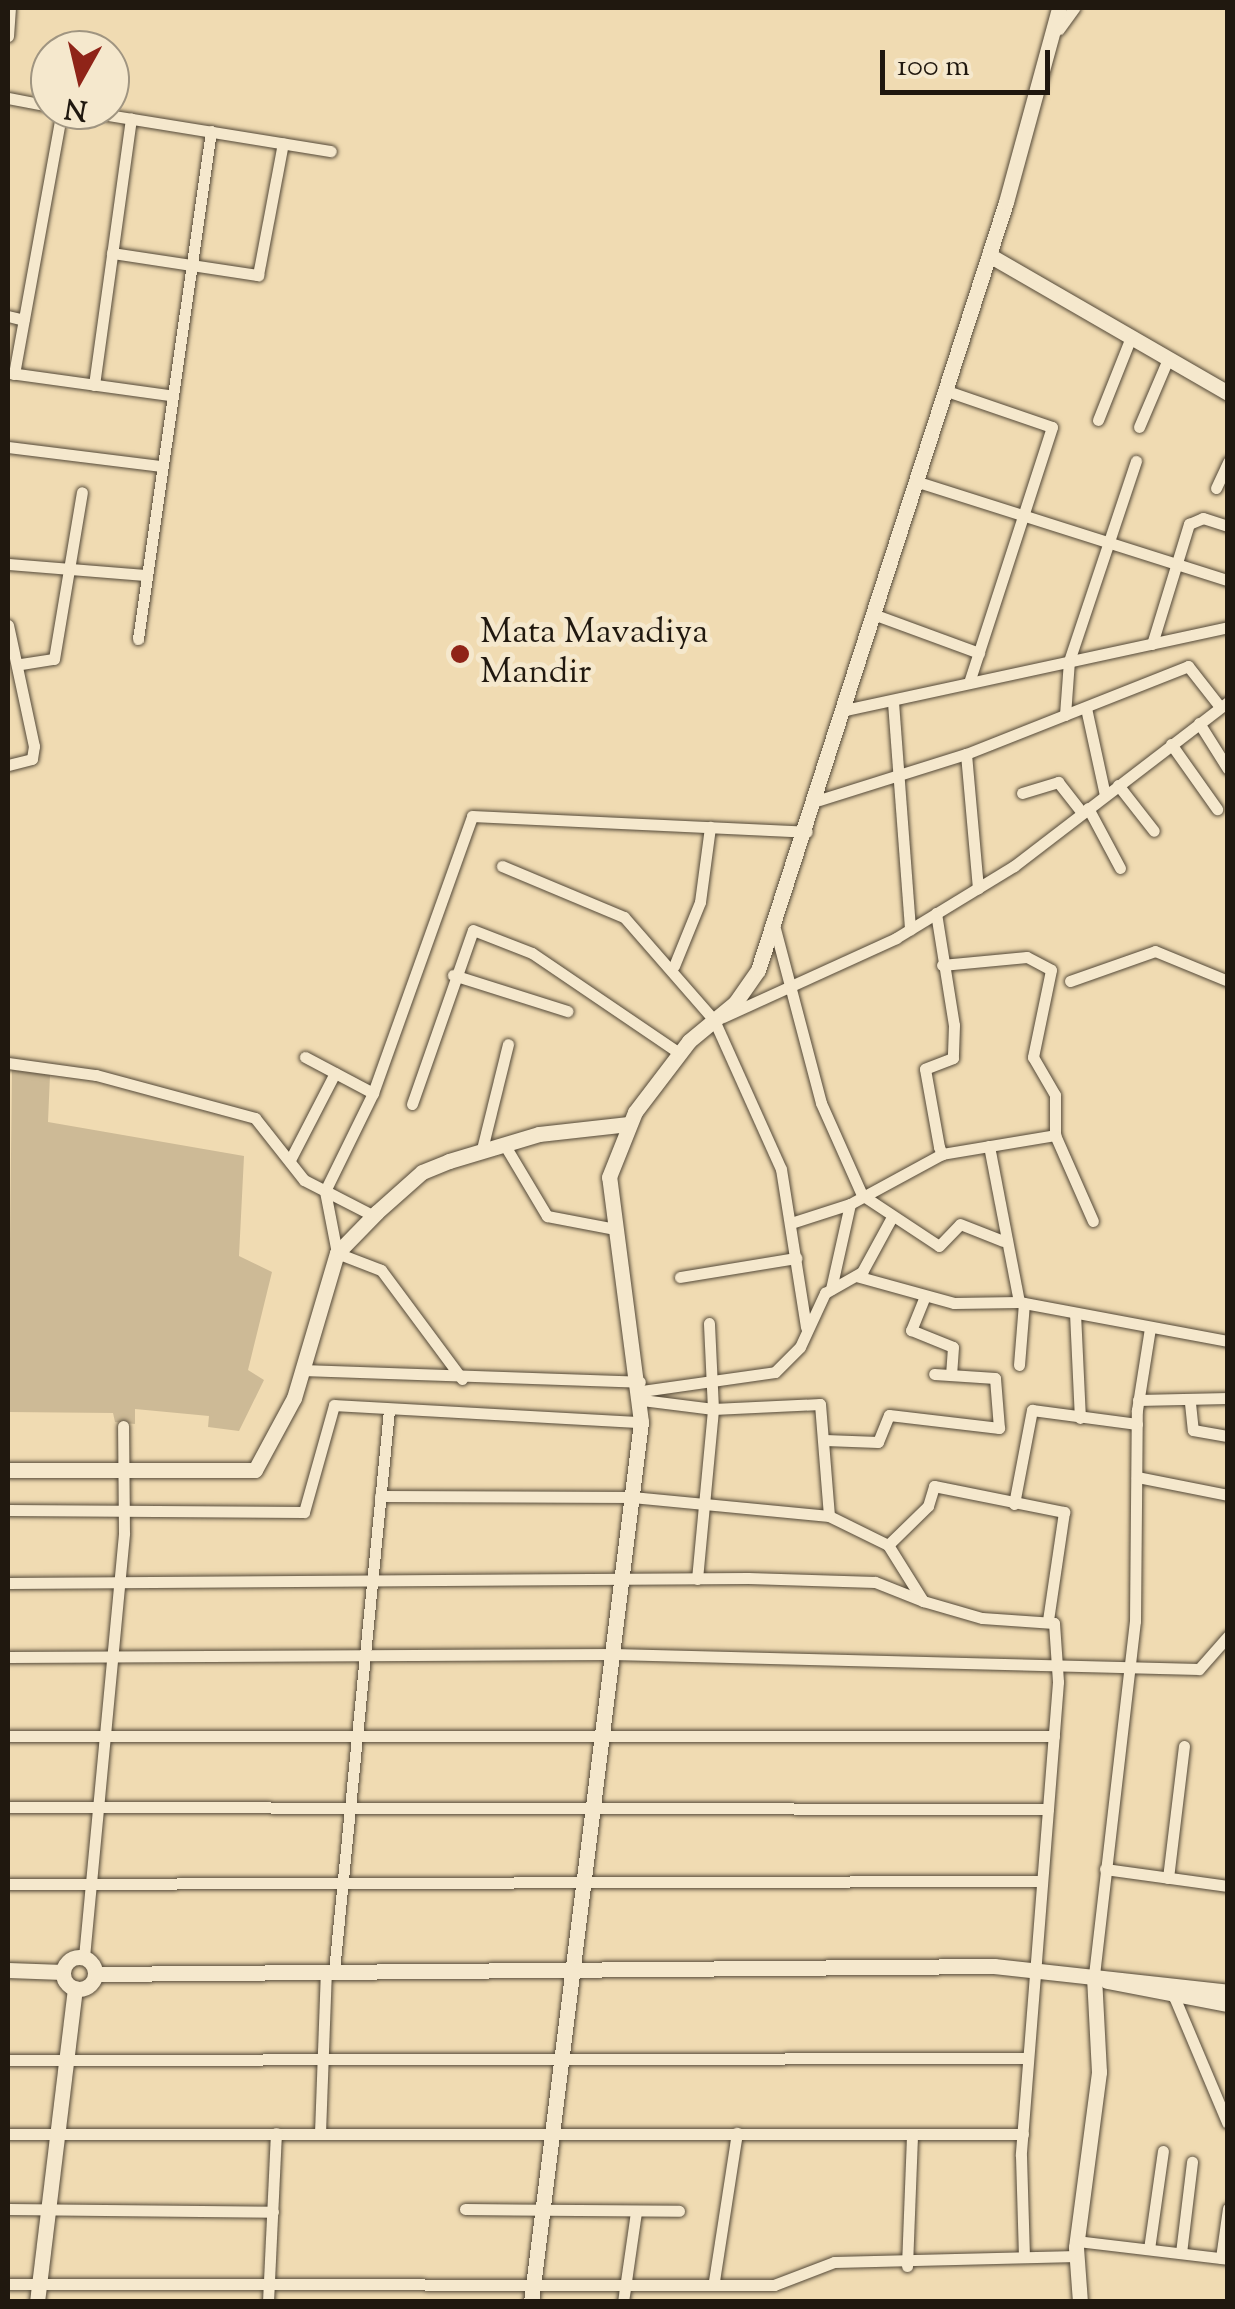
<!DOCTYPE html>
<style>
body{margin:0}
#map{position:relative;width:1235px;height:2309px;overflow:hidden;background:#f0dbb2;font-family:"Sorts Mill Goudy",serif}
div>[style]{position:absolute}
.green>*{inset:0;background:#cdba96}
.roads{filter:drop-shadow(0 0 2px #544938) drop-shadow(0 0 2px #544938)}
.minor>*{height:11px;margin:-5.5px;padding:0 5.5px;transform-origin:5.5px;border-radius:5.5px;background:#f5e8cd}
.tertiary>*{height:15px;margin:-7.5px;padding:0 7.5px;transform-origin:7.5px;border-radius:7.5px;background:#f5e8cd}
.tertiary>.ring{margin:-7.5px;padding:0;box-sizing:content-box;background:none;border:15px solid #f5e8cd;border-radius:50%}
.dots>*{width:28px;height:28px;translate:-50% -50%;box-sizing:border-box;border:5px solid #f5e8cd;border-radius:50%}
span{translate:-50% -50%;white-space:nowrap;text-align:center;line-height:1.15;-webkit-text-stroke:10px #f5e8cd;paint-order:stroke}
.poi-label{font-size:35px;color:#20180f}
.left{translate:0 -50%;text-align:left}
.frame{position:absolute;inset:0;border:10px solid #20180f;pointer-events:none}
.north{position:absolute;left:30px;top:30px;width:100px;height:100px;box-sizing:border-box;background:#f5e8cd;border:2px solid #a09581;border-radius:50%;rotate:188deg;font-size:28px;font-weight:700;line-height:40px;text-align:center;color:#20180f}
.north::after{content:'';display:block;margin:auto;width:35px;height:45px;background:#8f2418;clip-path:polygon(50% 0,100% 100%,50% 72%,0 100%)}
.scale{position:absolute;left:880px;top:50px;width:170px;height:45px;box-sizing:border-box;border:5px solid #20180f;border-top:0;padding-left:12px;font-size:30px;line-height:35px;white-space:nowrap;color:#20180f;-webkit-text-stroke:8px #f5e8cd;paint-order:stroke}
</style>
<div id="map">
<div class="green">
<div style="clip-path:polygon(12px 1070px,50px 1075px,48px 1122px,244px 1156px,239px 1256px,272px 1272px,248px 1370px,264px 1380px,239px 1431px,208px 1427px,209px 1416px,135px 1409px,135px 1424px,115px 1422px,113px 1413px,8px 1412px)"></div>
</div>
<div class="roads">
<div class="minor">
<div style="left:1059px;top:29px;width:26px;rotate:-54deg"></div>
<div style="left:8px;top:36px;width:28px;rotate:-86deg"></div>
<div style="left:8px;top:98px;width:43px;rotate:10.8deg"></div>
<div style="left:77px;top:110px;width:257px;rotate:9.2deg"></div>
<div style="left:112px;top:253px;width:148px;rotate:8.6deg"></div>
<div style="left:258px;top:275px;width:134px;rotate:-79.3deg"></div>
<div style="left:8px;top:316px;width:16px;rotate:14deg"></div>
<div style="left:10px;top:373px;width:161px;rotate:7.9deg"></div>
<div style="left:14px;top:374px;width:268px;rotate:-79.7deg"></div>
<div style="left:94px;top:385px;width:269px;rotate:-82.1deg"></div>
<div style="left:944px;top:390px;width:114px;rotate:18.9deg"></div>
<div style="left:1052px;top:427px;width:269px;rotate:108deg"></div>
<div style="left:1098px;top:420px;width:89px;rotate:-68.3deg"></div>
<div style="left:1139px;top:427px;width:74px;rotate:-66.9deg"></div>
<div style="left:8px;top:447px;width:153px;rotate:7.1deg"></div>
<div style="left:915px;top:481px;width:328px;rotate:17.6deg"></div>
<div style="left:1216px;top:488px;width:29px;rotate:-65deg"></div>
<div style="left:8px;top:564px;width:138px;rotate:4.6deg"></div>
<div style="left:873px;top:614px;width:113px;rotate:20.2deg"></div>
<div style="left:8px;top:625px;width:124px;rotate:77.9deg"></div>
<div style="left:34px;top:746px;width:13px;rotate:99deg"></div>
<div style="left:32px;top:759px;width:25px;rotate:166deg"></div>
<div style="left:138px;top:639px;width:513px;rotate:-81.82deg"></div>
<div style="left:1152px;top:644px;width:126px;rotate:-72.9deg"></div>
<div style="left:1189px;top:524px;width:15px;rotate:-23deg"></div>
<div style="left:1203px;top:518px;width:26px;rotate:18deg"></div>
<div style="left:21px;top:664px;width:33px;rotate:-9deg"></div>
<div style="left:54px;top:659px;width:169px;rotate:-80.5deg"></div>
<div style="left:893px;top:702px;width:228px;rotate:85.7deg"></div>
<div style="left:1086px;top:708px;width:89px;rotate:77.7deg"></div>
<div style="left:845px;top:710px;width:392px;rotate:-12.2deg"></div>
<div style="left:1065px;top:715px;width:54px;rotate:-85.8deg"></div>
<div style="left:1069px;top:661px;width:211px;rotate:-71.5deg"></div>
<div style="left:1199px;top:723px;width:54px;rotate:57.8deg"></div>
<div style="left:1171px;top:744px;width:80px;rotate:54.7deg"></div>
<div style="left:966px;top:754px;width:135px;rotate:84.9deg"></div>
<div style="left:1118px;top:785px;width:58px;rotate:52deg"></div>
<div style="left:1022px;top:793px;width:38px;rotate:-17deg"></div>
<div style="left:1058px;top:782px;width:39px;rotate:52deg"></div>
<div style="left:819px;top:800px;width:154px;rotate:-17.4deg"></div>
<div style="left:966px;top:754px;width:239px;rotate:-21.6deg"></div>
<div style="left:1188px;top:666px;width:52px;rotate:52deg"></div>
<div style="left:1088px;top:808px;width:68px;rotate:61.9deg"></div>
<div style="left:502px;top:866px;width:132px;rotate:22.7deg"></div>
<div style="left:624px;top:917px;width:137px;rotate:48.9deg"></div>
<div style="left:714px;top:1020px;width:163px;rotate:65.8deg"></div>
<div style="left:781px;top:1169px;width:160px;rotate:81deg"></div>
<div style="left:936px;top:913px;width:113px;rotate:80.9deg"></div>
<div style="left:954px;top:1025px;width:33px;rotate:92deg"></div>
<div style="left:953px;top:1058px;width:30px;rotate:159deg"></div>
<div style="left:925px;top:1069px;width:79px;rotate:79.8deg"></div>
<div style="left:939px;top:1147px;width:8px;rotate:67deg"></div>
<div style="left:942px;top:1154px;width:115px;rotate:-9.5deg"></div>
<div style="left:774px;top:925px;width:184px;rotate:75.2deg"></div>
<div style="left:821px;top:1103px;width:101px;rotate:66deg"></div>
<div style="left:862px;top:1195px;width:92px;rotate:33.5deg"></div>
<div style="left:939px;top:1246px;width:30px;rotate:-46deg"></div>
<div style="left:960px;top:1224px;width:46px;rotate:21.6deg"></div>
<div style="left:942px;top:965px;width:85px;rotate:-5.4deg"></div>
<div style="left:1027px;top:957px;width:27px;rotate:28deg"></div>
<div style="left:1051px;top:970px;width:89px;rotate:101.7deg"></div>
<div style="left:1033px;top:1057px;width:44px;rotate:59.9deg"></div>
<div style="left:1055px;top:1095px;width:40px;rotate:90deg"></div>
<div style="left:1055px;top:1135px;width:94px;rotate:66.2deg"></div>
<div style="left:674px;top:966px;width:69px;rotate:-67.9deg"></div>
<div style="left:700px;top:902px;width:76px;rotate:-82.4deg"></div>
<div style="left:453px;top:975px;width:120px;rotate:17.5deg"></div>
<div style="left:1070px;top:981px;width:90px;rotate:-19.4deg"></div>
<div style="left:1155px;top:951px;width:79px;rotate:22.3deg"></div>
<div style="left:723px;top:1017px;width:190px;rotate:-24.5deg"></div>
<div style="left:896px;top:938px;width:138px;rotate:-31.4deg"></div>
<div style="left:1014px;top:866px;width:270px;rotate:-37.5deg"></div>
<div style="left:305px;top:1057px;width:77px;rotate:27.9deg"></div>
<div style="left:8px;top:1063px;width:89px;rotate:7.8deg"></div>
<div style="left:96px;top:1075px;width:165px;rotate:15.1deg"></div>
<div style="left:255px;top:1118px;width:79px;rotate:51.7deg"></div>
<div style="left:304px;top:1180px;width:79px;rotate:27.2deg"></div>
<div style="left:412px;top:1104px;width:184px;rotate:-70.7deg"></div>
<div style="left:473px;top:930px;width:63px;rotate:21.3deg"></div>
<div style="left:532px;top:953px;width:178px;rotate:34.2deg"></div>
<div style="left:504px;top:1144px;width:84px;rotate:59.2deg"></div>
<div style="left:547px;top:1216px;width:64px;rotate:10.8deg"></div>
<div style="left:989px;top:1146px;width:159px;rotate:79.1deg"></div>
<div style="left:1019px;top:1302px;width:213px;rotate:10.6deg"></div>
<div style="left:482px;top:1149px;width:108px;rotate:-76.1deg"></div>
<div style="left:290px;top:1160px;width:98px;rotate:-62.7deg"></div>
<div style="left:791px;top:1223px;width:62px;rotate:-17.9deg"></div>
<div style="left:850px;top:1204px;width:105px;rotate:-28.5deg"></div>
<div style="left:856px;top:1276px;width:102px;rotate:15.4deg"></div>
<div style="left:954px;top:1303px;width:65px;rotate:-0.9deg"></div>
<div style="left:680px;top:1277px;width:118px;rotate:-9.3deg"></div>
<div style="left:831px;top:1289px;width:87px;rotate:-77.4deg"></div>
<div style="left:925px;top:1296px;width:37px;rotate:112deg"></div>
<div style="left:911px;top:1330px;width:45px;rotate:22deg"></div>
<div style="left:953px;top:1347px;width:27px;rotate:94deg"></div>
<div style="left:1075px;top:1313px;width:105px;rotate:87.3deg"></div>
<div style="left:1019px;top:1365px;width:62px;rotate:-85.4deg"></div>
<div style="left:302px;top:1370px;width:338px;rotate:2deg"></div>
<div style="left:462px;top:1379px;width:136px;rotate:-126.6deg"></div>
<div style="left:381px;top:1270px;width:47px;rotate:-158.9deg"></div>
<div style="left:337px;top:1253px;width:63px;rotate:-101deg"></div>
<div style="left:325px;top:1191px;width:109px;rotate:-63.9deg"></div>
<div style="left:373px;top:1093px;width:294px;rotate:-70.3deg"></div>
<div style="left:472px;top:816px;width:335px;rotate:2.7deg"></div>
<div style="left:642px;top:1391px;width:134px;rotate:-8.1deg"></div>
<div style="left:775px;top:1372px;width:35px;rotate:-45deg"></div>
<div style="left:800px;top:1347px;width:60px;rotate:-65.2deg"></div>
<div style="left:825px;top:1293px;width:43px;rotate:-29.6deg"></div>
<div style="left:862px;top:1272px;width:63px;rotate:-61.4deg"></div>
<div style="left:642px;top:1400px;width:72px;rotate:7.2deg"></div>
<div style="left:713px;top:1409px;width:107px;rotate:-2.7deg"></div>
<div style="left:820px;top:1404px;width:112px;rotate:85.4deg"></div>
<div style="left:1138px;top:1400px;width:90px;rotate:-1.3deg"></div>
<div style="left:1190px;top:1403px;width:27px;rotate:84deg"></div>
<div style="left:1193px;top:1430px;width:36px;rotate:10deg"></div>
<div style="left:825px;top:1440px;width:53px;rotate:2.2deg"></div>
<div style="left:878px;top:1442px;width:29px;rotate:-68deg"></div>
<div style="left:889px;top:1415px;width:111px;rotate:6.7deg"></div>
<div style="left:999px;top:1428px;width:50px;rotate:-94.6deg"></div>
<div style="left:995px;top:1378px;width:61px;rotate:-176.2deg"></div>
<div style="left:1137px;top:1477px;width:93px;rotate:11.2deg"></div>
<div style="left:380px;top:1496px;width:252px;rotate:0.2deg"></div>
<div style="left:632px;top:1497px;width:198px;rotate:5.5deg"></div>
<div style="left:829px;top:1516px;width:66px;rotate:26.2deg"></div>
<div style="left:888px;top:1545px;width:66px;rotate:58deg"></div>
<div style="left:923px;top:1601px;width:61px;rotate:16.1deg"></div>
<div style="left:982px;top:1618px;width:72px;rotate:4deg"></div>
<div style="left:1054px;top:1623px;width:59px;rotate:86.1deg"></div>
<div style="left:1058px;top:1682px;width:475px;rotate:94.5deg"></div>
<div style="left:1021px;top:2156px;width:100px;rotate:88.3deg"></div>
<div style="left:1014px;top:1504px;width:96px;rotate:-79.2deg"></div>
<div style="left:1032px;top:1410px;width:106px;rotate:7.6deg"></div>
<div style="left:8px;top:1510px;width:296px;rotate:0.4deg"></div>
<div style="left:304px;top:1512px;width:111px;rotate:-74.3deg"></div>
<div style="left:334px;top:1405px;width:307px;rotate:3.2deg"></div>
<div style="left:888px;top:1545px;width:56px;rotate:-44.3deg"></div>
<div style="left:928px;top:1506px;width:21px;rotate:-73deg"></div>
<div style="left:934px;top:1486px;width:133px;rotate:11.3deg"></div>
<div style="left:1064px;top:1512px;width:110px;rotate:98.4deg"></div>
<div style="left:697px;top:1579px;width:171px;rotate:-84.6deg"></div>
<div style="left:713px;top:1409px;width:86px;rotate:-92.7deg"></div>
<div style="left:8px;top:1583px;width:740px;rotate:-0.39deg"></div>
<div style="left:748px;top:1578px;width:127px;rotate:1.8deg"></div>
<div style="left:875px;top:1582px;width:52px;rotate:21.6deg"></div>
<div style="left:8px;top:1657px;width:605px;rotate:-0.28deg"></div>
<div style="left:613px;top:1654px;width:586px;rotate:1.47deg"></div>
<div style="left:1199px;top:1669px;width:44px;rotate:-48.7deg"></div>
<div style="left:8px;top:1736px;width:1046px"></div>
<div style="left:8px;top:1807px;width:1040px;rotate:0.11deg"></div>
<div style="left:1105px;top:1869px;width:124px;rotate:7.9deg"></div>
<div style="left:1168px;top:1878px;width:133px;rotate:-83.1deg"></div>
<div style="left:8px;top:1884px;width:1034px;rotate:-0.17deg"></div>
<div style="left:84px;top:1957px;width:426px;rotate:-84.6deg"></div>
<div style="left:124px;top:1533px;width:107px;rotate:-90.5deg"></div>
<div style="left:334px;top:1971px;width:564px;rotate:-84.4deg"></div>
<div style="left:1094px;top:1975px;width:356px;rotate:-83.4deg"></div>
<div style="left:1135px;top:1621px;width:211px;rotate:-89.5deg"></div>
<div style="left:1137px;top:1410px;width:83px;rotate:-81deg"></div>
<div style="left:1177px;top:1987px;width:12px;rotate:99deg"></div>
<div style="left:1175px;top:1999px;width:134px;rotate:67.1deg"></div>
<div style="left:8px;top:2060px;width:1020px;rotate:-0.11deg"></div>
<div style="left:320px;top:2133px;width:161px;rotate:-87.9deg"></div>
<div style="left:8px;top:2134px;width:1015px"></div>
<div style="left:8px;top:2209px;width:265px;rotate:0.6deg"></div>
<div style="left:465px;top:2209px;width:214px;rotate:0.5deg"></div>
<div style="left:1077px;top:2241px;width:152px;rotate:6.8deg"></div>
<div style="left:1149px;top:2249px;width:99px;rotate:-81.9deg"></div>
<div style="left:1181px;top:2253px;width:92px;rotate:-83.1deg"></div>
<div style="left:1221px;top:2258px;width:50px;rotate:-82deg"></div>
<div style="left:907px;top:2266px;width:132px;rotate:-87.8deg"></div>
<div style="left:714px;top:2281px;width:150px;rotate:-81.2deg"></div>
<div style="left:8px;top:2284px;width:766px;rotate:0.07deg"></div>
<div style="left:774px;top:2285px;width:64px;rotate:-21deg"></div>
<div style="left:834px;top:2262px;width:243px;rotate:-1.4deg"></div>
<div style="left:268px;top:2302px;width:169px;rotate:-87.3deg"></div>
<div style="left:623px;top:2302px;width:91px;rotate:-81.8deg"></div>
</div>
<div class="tertiary">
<div style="left:989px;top:255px;width:276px;rotate:30deg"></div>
<div style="left:8px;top:1470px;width:247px"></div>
<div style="left:255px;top:1470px;width:82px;rotate:-61.6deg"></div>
<div style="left:294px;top:1398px;width:151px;rotate:-73.5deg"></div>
<div style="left:337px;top:1253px;width:57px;rotate:-45.7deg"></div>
<div style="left:377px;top:1212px;width:60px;rotate:-41.6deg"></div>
<div style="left:422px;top:1172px;width:29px;rotate:-22deg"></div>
<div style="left:449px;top:1161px;width:94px;rotate:-16.7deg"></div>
<div style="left:539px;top:1134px;width:90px;rotate:-6.4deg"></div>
<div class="ring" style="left:63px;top:1957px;width:17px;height:17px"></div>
<div style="left:8px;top:1970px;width:55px;rotate:2.1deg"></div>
<div style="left:96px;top:1974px;width:898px;rotate:-0.51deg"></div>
<div style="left:994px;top:1966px;width:235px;rotate:6.3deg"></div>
<div style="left:1107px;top:1981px;width:123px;rotate:10.8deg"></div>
<div style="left:37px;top:2302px;width:316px;rotate:-83.1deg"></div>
<div style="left:531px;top:2302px;width:887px;rotate:-82.87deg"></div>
<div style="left:641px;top:1422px;width:247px;rotate:-97.4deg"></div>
<div style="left:609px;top:1177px;width:70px;rotate:-68.2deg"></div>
<div style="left:635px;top:1112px;width:89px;rotate:-52.7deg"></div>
<div style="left:689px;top:1041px;width:60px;rotate:-39.6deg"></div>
<div style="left:735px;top:1003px;width:40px;rotate:-55.1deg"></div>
<div style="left:758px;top:970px;width:807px;rotate:-72.1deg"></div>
<div style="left:1006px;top:202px;width:201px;rotate:-74.7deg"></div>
<div style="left:1080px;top:2302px;width:55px;rotate:-94.2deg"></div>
<div style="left:1076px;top:2247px;width:177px;rotate:-82.5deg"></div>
<div style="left:1099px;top:2072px;width:97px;rotate:-93deg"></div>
</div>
</div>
<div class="dots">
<div style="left:460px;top:654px;background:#8f2418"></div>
</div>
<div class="poi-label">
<span class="left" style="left:480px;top:654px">Mata Mavadiya<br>Mandir</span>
</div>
<div class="frame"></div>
<div class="north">N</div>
<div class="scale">100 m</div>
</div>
